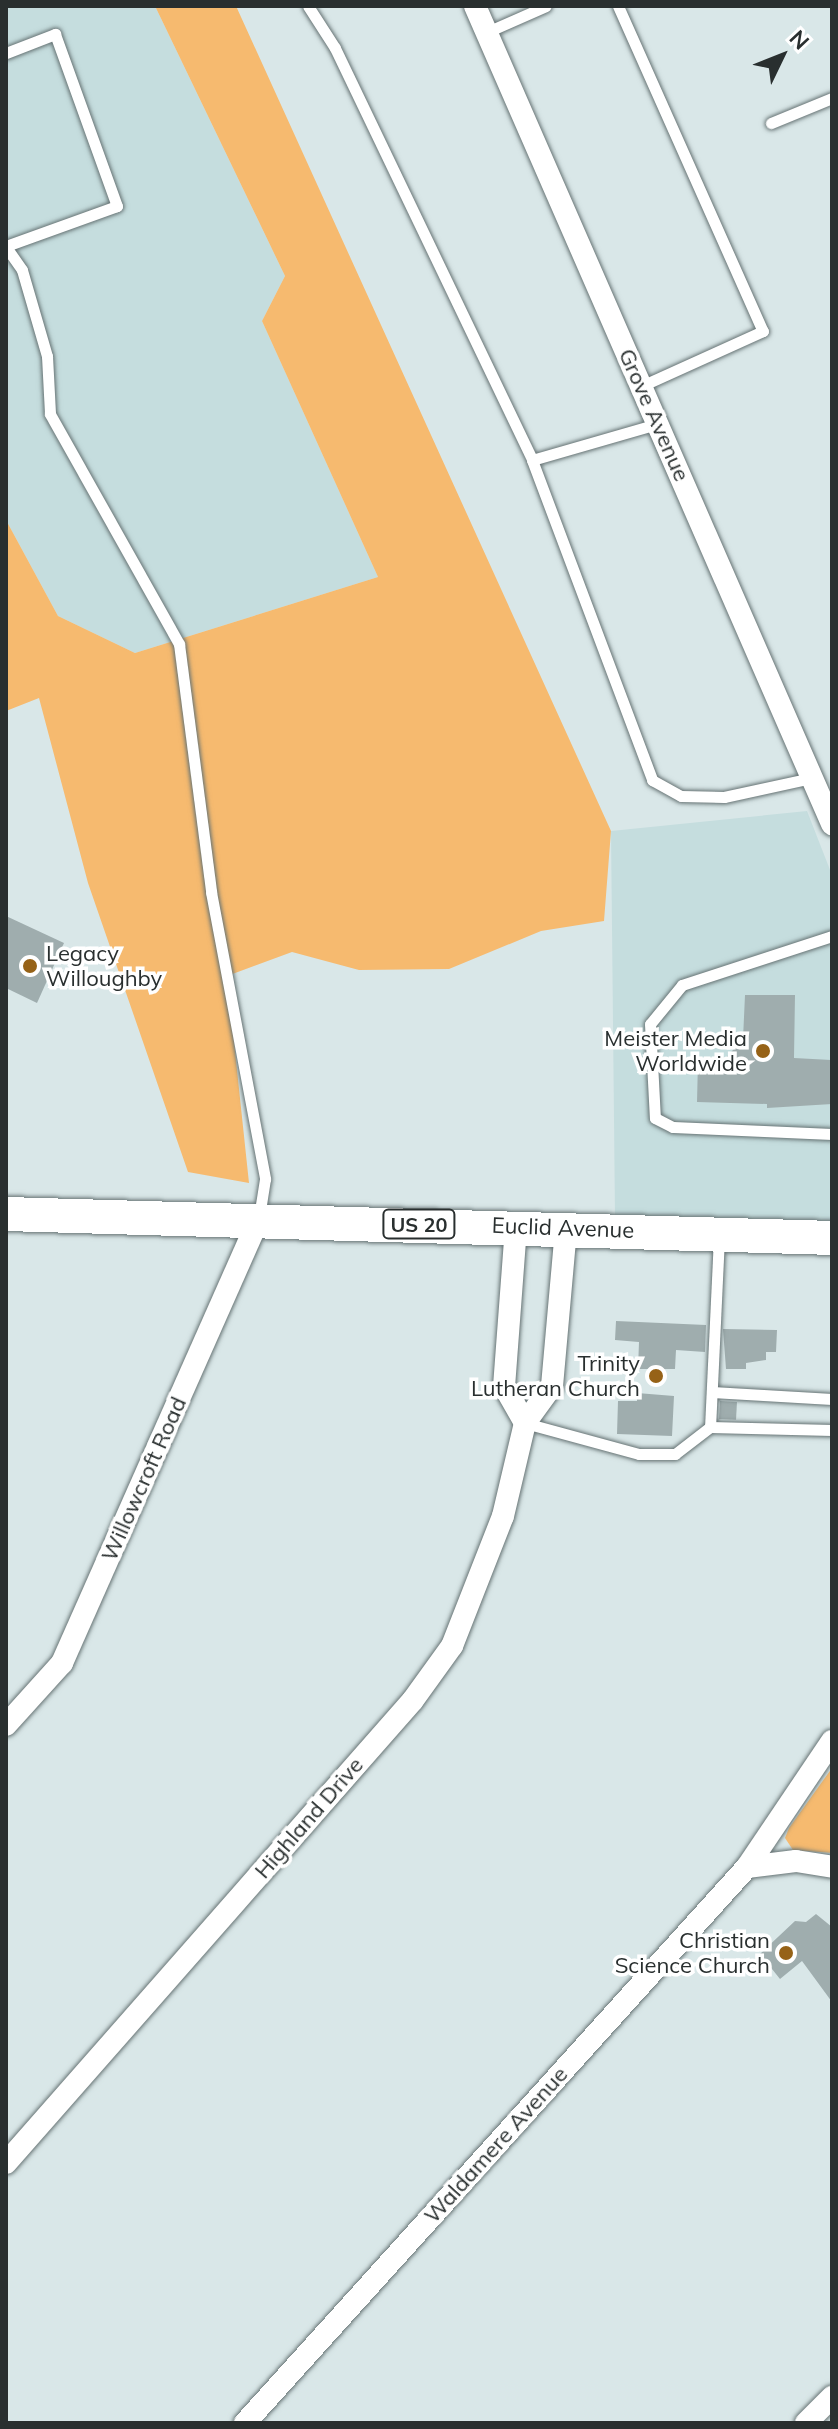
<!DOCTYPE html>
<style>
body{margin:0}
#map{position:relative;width:838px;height:2429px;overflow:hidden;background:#d9e7e8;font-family:Mulish,sans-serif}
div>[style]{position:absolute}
.built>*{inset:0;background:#c5ddde}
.green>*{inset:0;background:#f6ba6f}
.building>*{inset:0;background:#9fadae;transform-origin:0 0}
.roads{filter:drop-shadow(0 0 2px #667374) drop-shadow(0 0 2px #667374)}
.lane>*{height:11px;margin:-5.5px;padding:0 5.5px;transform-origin:5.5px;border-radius:5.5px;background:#fff}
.street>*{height:22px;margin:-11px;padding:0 11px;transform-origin:11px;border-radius:11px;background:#fff}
.primary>*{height:34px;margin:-17px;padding:0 17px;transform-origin:17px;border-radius:17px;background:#fff}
.dots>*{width:22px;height:22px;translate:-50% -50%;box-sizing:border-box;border:4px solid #fff;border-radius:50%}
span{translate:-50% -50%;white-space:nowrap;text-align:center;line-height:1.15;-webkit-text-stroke:7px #fff;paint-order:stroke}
.shield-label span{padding:2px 6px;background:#fff;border:2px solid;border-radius:6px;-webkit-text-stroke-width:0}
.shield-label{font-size:20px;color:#292f2f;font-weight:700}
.street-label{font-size:22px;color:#292f2f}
.poi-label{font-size:22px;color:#292f2f}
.left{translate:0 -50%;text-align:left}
.right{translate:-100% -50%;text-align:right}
.frame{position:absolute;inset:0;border:8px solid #292f2f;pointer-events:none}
.north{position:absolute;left:742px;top:16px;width:80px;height:80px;-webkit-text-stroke:6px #fff;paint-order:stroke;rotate:47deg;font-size:22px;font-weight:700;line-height:32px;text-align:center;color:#292f2f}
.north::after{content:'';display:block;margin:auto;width:28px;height:36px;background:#292f2f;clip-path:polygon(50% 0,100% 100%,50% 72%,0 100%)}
</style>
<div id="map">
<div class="built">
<div style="clip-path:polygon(6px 6px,155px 6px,285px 276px,262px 321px,378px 577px,135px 653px,58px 616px,6px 520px)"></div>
<div style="clip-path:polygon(807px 811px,832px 875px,832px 1224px,615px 1216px,611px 831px)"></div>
</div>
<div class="green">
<div style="clip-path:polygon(155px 6px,236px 6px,611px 831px,604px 921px,541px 931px,449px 969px,359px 970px,292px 952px,227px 976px,249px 1183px,188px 1172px,88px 883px,39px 698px,6px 711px,6px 520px,58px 616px,135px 653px,378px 577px,262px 321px,285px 276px)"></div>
<div style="clip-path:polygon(832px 1768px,832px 1853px,793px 1850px,785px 1838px,789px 1828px)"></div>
</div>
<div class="building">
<div style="clip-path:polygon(6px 916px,64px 943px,37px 1003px,6px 988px)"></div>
<div style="clip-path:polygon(745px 995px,795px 995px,794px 1058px,831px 1060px,832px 1104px,767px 1108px,767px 1104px,697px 1102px,698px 1061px,723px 1061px,743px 1039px)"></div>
<div style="clip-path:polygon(616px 1321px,706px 1325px,705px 1352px,676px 1350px,675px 1369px,638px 1369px,639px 1342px,615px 1340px)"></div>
<div style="clip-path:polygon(723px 1329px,777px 1330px,776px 1352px,766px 1352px,766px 1360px,746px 1363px,746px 1369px,726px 1369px)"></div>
<div style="clip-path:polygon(637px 1393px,674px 1396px,672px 1436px,617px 1434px,618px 1401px,637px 1401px)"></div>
<div style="left:720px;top:1401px;width:17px;height:18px;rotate:3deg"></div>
<div style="clip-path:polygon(816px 1914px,832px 1927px,832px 2002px,802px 1961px,780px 1979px,760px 1954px,795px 1921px,806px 1922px)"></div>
</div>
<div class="roads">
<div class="lane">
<div style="left:308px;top:6px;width:50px;rotate:57.3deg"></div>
<div style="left:335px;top:48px;width:457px;rotate:64.4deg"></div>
<div style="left:532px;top:460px;width:130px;rotate:-16.1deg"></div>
<div style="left:618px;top:6px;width:356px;rotate:66deg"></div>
<div style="left:763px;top:331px;width:134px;rotate:155.7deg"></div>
<div style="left:487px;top:32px;width:64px;rotate:-23.8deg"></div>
<div style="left:6px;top:53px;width:53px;rotate:-21.2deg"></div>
<div style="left:55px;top:34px;width:183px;rotate:70.2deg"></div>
<div style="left:117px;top:206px;width:118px;rotate:160.2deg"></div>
<div style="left:771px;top:123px;width:66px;rotate:-22.3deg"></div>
<div style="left:6px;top:247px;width:28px;rotate:55deg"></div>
<div style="left:22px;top:270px;width:90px;rotate:73.8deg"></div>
<div style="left:47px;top:356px;width:58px;rotate:87deg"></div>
<div style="left:50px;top:414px;width:264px;rotate:60.7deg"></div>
<div style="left:179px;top:644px;width:250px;rotate:82.6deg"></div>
<div style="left:211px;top:892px;width:292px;rotate:79.3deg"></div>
<div style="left:265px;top:1179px;width:37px;rotate:99deg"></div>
<div style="left:532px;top:460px;width:342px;rotate:69.4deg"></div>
<div style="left:652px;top:780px;width:33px;rotate:29deg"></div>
<div style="left:681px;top:796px;width:43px;rotate:1.3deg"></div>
<div style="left:724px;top:797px;width:90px;rotate:-12.2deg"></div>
<div style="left:832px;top:936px;width:158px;rotate:161.9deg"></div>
<div style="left:682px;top:985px;width:50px;rotate:129.4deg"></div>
<div style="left:650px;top:1024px;width:94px;rotate:87deg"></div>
<div style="left:655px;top:1118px;width:20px;rotate:27deg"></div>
<div style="left:673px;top:1127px;width:159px;rotate:2.5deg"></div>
<div style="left:719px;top:1237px;width:190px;rotate:92.7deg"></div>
<div style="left:710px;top:1427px;width:122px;rotate:1.4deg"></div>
<div style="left:712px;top:1392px;width:120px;rotate:3.3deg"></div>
<div style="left:525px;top:1423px;width:118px;rotate:15.2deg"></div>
<div style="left:639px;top:1454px;width:36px"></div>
<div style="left:675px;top:1454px;width:44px;rotate:-37.6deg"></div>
</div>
<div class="street">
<div style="left:475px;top:6px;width:893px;rotate:66.42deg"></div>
<div style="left:516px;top:1227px;width:159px;rotate:94.3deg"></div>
<div style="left:504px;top:1386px;width:43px;rotate:60.4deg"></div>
<div style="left:6px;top:1725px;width:84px;rotate:-47.9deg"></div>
<div style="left:62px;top:1663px;width:486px;rotate:-66.1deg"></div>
<div style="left:747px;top:1867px;width:49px;rotate:-7deg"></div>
<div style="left:796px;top:1861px;width:36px;rotate:9deg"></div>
<div style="left:6px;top:2163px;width:616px;rotate:-48.68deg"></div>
<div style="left:413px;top:1700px;width:67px;rotate:-54.2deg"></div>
<div style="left:452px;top:1646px;width:140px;rotate:-68.6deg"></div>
<div style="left:503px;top:1516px;width:96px;rotate:-76.7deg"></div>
<div style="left:525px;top:1423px;width:46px;rotate:-53.9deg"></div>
<div style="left:552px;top:1386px;width:159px;rotate:-84.9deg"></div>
<div style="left:245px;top:2423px;width:749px;rotate:-47.92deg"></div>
<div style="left:747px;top:1867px;width:152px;rotate:-56deg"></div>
<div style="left:806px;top:2423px;width:37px;rotate:-45deg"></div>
</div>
<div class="primary">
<div style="left:6px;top:1214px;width:826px;rotate:1.66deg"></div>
</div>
</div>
<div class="dots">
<div style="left:30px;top:966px;background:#966217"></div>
<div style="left:763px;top:1051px;background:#966217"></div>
<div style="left:656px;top:1376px;background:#966217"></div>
<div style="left:786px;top:1953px;background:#966217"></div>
</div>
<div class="shield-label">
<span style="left:419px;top:1224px">US 20</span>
</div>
<div class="street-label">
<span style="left:654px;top:415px;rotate:66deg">Grove Avenue</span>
<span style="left:563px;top:1228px;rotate:2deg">Euclid Avenue</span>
<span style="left:144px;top:1479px;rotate:-66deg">Willowcroft Road</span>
<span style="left:309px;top:1818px;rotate:-49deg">Highland Drive</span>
<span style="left:496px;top:2145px;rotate:-48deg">Waldamere Avenue</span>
</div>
<div class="poi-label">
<span class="left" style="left:46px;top:966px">Legacy<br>Willoughby</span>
<span class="right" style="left:747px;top:1051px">Meister Media<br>Worldwide</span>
<span class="right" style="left:640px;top:1376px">Trinity<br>Lutheran Church</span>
<span class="right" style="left:770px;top:1953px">Christian<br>Science Church</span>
</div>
<div class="frame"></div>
<div class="north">N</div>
</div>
